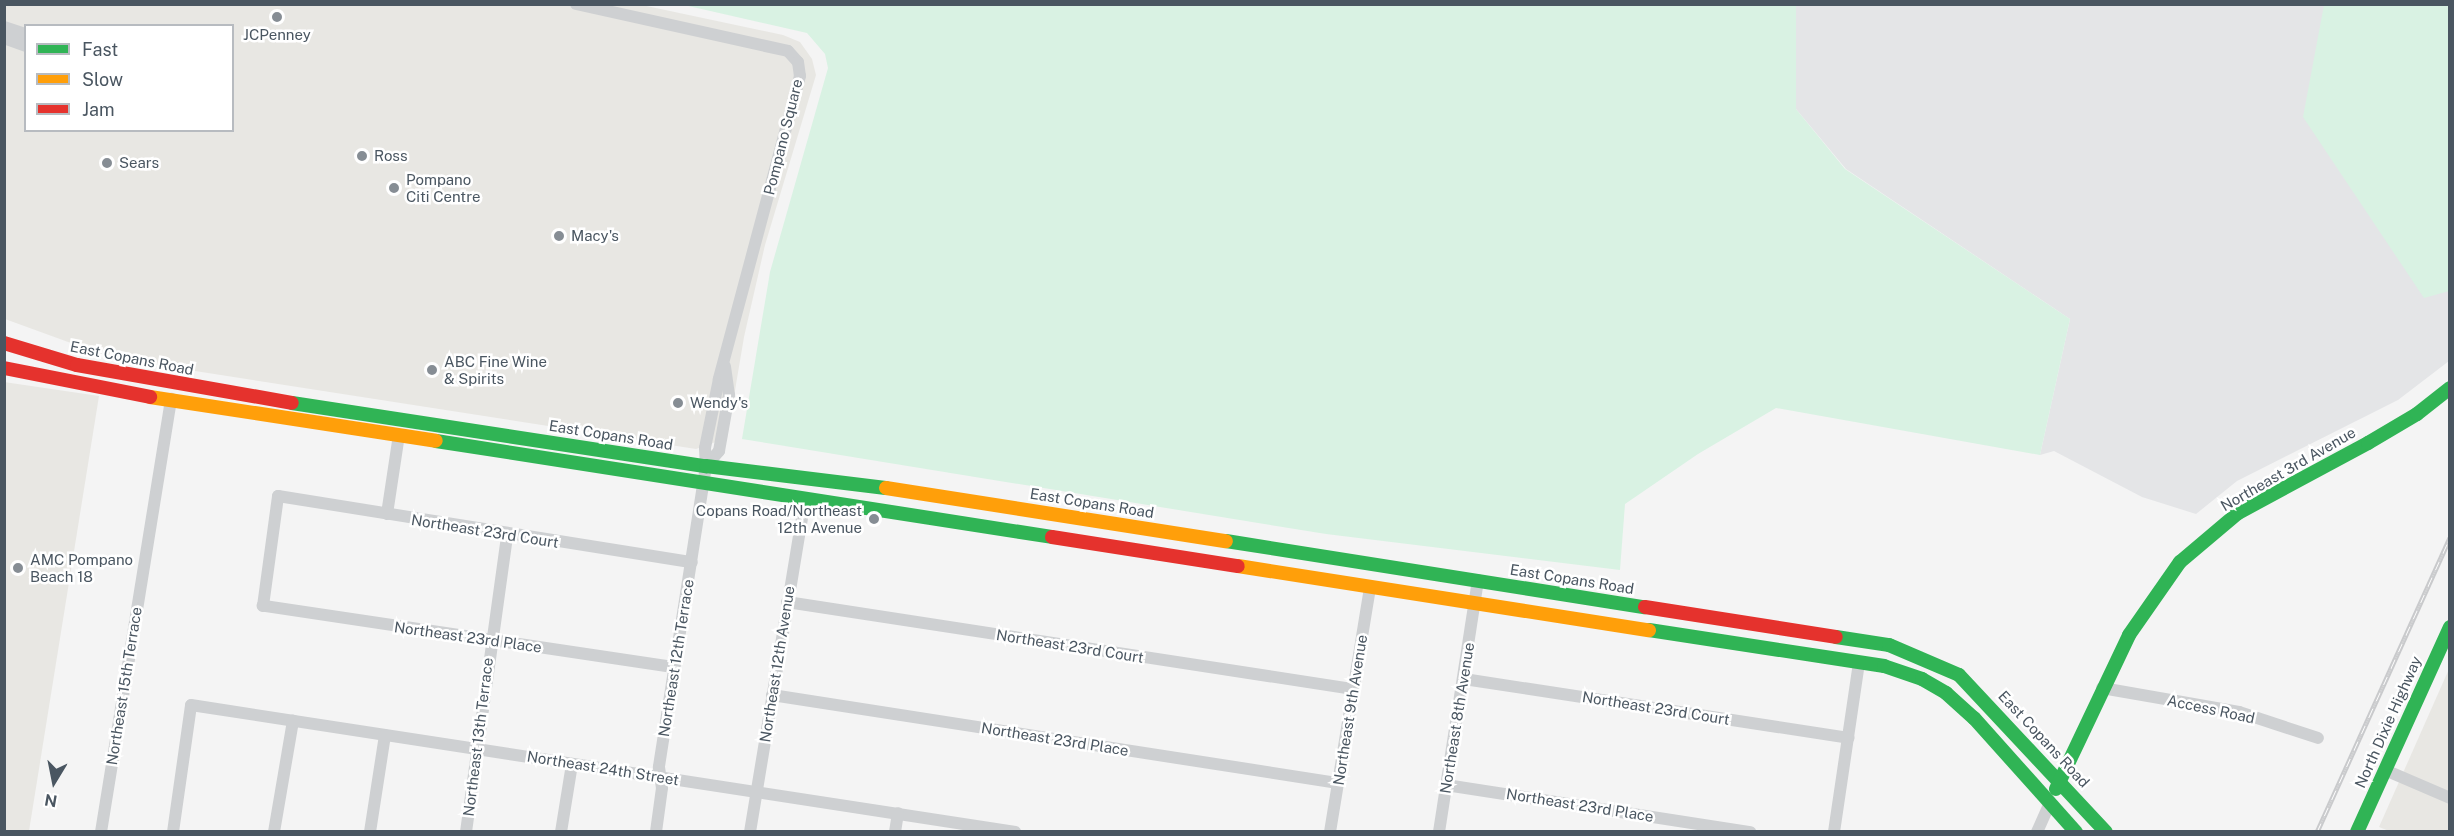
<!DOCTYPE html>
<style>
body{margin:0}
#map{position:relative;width:2454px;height:836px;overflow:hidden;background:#f4f4f4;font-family:"Public Sans",sans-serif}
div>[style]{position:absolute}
.commercial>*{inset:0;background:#e8e7e3}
.airport>*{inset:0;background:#e4e5e7}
.green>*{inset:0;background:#d9f2e3}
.street>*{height:12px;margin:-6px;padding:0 6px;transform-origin:6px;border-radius:6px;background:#ced0d2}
.fast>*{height:14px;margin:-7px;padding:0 7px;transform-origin:7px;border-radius:7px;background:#30b455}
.slow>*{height:14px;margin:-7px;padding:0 7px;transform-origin:7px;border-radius:7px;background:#ff9f0a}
.jam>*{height:14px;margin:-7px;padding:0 7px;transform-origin:7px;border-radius:7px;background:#e5322d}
.rail>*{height:5px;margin-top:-2.5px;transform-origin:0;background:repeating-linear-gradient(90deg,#fff 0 9px,#c9cacc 0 18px);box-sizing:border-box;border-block:2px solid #c9cacc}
.dots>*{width:16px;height:16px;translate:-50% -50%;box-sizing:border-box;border:3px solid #fff;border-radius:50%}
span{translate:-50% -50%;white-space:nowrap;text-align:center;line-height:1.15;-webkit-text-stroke:5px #fff;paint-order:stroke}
.poi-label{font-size:15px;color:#4a5661}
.left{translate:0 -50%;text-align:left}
.right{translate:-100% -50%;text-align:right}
.street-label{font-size:15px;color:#4a5661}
.frame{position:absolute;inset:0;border:6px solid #4a5661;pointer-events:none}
.legend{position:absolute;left:24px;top:24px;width:210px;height:108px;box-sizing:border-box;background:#fff;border:2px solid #b7bbc0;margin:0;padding:8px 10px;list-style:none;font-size:18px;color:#4a5661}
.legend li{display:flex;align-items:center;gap:12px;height:30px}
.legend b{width:30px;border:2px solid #b7bbc0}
.north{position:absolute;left:24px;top:752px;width:60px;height:60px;-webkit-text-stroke:4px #fff;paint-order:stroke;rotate:190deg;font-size:16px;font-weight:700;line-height:24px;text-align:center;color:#4a5661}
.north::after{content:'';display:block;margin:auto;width:21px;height:27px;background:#4a5661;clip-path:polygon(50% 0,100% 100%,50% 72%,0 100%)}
</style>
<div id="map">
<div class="commercial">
<div style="clip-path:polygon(evenodd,637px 4px,783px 35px,800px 42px,812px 59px,816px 75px,765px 245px,744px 337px,727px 438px,696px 449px,112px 358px,5px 319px,4px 5px,637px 4px,26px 26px,232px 26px,232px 130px,26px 130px,26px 26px)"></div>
<div style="clip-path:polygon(4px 382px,99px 396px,29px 831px,5px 831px)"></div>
<div style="clip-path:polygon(2449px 669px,2449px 831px,2389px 831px,2379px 827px)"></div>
</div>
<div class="airport">
<div style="clip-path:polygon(1796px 5px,2449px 5px,2449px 361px,2398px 400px,2237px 481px,2196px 514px,2142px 497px,2054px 451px,2040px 455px,2070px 319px,1846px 169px,1796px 109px)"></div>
</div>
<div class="green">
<div style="clip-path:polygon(684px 5px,1796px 5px,1796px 109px,1845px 169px,2070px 319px,2040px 455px,1776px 408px,1698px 454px,1625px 504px,1620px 570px,1326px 534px,742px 439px,770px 272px,828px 68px,825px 54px,807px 33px)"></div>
<div style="clip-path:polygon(2324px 5px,2449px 5px,2449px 291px,2424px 298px,2303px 117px)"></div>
</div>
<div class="street">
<div style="left:576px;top:4px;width:217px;rotate:12.5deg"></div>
<div style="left:788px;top:51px;width:15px;rotate:48deg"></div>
<div style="left:798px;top:62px;width:14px;rotate:82deg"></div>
<div style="left:800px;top:76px;width:314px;rotate:105deg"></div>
<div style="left:719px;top:379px;width:70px;rotate:101.5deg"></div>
<div style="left:705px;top:448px;width:18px;rotate:87deg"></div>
<div style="left:706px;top:466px;width:305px;rotate:98.9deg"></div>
<div style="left:659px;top:767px;width:21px;rotate:82deg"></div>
<div style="left:662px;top:788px;width:44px;rotate:97.8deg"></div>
<div style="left:4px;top:27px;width:23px;rotate:18deg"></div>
<div style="left:4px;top:38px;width:23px;rotate:20deg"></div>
<div style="left:706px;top:466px;width:20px;rotate:-49deg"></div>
<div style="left:719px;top:451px;width:57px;rotate:-79.9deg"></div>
<div style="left:729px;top:395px;width:29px;rotate:-98deg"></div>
<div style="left:387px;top:514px;width:80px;rotate:-81.4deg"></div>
<div style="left:787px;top:602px;width:573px;rotate:8.74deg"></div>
<div style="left:673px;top:667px;width:415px;rotate:-171.5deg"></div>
<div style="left:263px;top:606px;width:111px;rotate:-82.2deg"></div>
<div style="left:278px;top:496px;width:419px;rotate:9.1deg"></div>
<div style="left:1464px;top:679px;width:389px;rotate:8.7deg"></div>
<div style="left:2102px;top:688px;width:139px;rotate:9.9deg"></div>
<div style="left:2239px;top:712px;width:83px;rotate:18.2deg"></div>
<div style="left:772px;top:695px;width:573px;rotate:8.84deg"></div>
<div style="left:2385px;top:770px;width:71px;rotate:23.3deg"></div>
<div style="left:1446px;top:785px;width:308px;rotate:8.8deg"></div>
<div style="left:101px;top:832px;width:439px;rotate:-80.8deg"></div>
<div style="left:173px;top:832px;width:128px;rotate:-81.9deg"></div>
<div style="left:191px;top:705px;width:834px;rotate:8.76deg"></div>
<div style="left:274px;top:832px;width:113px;rotate:-80.3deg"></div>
<div style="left:370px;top:832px;width:98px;rotate:-81.2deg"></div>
<div style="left:466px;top:832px;width:300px;rotate:-82.1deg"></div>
<div style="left:561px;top:832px;width:69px;rotate:-80.8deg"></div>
<div style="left:750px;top:832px;width:338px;rotate:-80.6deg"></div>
<div style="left:895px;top:832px;width:19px;rotate:-81deg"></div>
<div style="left:1330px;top:832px;width:247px;rotate:-80.7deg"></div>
<div style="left:1439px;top:832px;width:255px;rotate:-81.2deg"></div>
<div style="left:1834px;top:832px;width:171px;rotate:-81.6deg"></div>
<div style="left:2037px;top:832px;width:32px;rotate:-66deg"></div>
</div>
<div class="fast">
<div style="left:292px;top:403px;width:419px;rotate:8.7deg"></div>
<div style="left:706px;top:466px;width:181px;rotate:7deg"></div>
<div style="left:436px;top:441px;width:623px;rotate:8.86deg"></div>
<div style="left:1226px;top:541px;width:424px;rotate:9deg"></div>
<div style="left:1649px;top:630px;width:238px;rotate:8.7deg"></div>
<div style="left:1884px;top:666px;width:40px;rotate:18.9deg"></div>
<div style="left:1922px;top:679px;width:28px;rotate:30deg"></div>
<div style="left:1946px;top:693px;width:38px;rotate:42deg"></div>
<div style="left:1974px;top:718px;width:153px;rotate:48.2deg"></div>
<div style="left:1836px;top:637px;width:54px;rotate:8.6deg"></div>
<div style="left:1889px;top:645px;width:76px;rotate:23.2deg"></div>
<div style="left:1959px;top:675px;width:215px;rotate:46.9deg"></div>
<div style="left:2056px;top:789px;width:170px;rotate:-64.6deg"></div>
<div style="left:2129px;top:635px;width:89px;rotate:-55.1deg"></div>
<div style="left:2180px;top:562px;width:76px;rotate:-40.2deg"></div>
<div style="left:2238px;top:513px;width:148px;rotate:-28.3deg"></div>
<div style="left:2368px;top:443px;width:57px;rotate:-30.6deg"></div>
<div style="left:2417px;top:414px;width:42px;rotate:-38.2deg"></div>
<div style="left:2357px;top:832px;width:225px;rotate:-65.6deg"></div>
</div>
<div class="slow">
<div style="left:150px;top:397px;width:289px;rotate:8.7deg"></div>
<div style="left:886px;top:488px;width:344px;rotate:8.9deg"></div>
<div style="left:1238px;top:566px;width:416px;rotate:8.9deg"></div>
</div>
<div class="jam">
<div style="left:4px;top:343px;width:76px;rotate:16.8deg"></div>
<div style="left:77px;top:365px;width:218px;rotate:10deg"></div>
<div style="left:4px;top:368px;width:149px;rotate:11.2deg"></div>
<div style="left:1052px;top:537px;width:188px;rotate:8.9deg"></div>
<div style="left:1645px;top:607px;width:193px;rotate:8.9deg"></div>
</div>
<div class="rail">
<div style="left:2317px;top:832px;width:323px;rotate:-65.7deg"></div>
</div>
<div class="dots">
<div style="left:277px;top:17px;background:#868d94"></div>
<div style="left:362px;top:156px;background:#868d94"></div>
<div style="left:107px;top:163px;background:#868d94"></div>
<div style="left:394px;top:188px;background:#868d94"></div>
<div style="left:559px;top:236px;background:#868d94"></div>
<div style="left:432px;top:370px;background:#868d94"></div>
<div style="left:678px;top:403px;background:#868d94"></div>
<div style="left:874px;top:519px;background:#868d94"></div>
<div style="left:18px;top:568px;background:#868d94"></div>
</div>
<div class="poi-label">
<span style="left:277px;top:35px">JCPenney</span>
<span class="left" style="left:374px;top:156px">Ross</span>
<span class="left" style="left:119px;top:163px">Sears</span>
<span class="left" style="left:406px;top:188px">Pompano<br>Citi Centre</span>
<span class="left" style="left:571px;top:236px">Macy's</span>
<span class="left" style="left:444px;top:370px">ABC Fine Wine<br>&amp; Spirits</span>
<span class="left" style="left:690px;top:403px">Wendy's</span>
<span class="right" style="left:862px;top:519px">Copans Road/Northeast<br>12th Avenue</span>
<span class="left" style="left:30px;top:568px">AMC Pompano<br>Beach 18</span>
</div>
<div class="street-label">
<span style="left:783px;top:137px;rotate:-76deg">Pompano Square</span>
<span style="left:132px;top:358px;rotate:11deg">East Copans Road</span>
<span style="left:611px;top:435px;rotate:9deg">East Copans Road</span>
<span style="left:2288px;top:469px;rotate:-30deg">Northeast 3rd Avenue</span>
<span style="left:1092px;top:503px;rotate:9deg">East Copans Road</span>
<span style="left:485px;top:531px;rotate:9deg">Northeast 23rd Court</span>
<span style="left:1572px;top:579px;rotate:9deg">East Copans Road</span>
<span style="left:468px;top:637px;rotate:8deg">Northeast 23rd Place</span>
<span style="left:1070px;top:646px;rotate:9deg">Northeast 23rd Court</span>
<span style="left:676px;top:658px;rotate:-81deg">Northeast 12th Terrace</span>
<span style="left:777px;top:664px;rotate:-81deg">Northeast 12th Avenue</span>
<span style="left:124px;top:686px;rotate:-81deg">Northeast 15th Terrace</span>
<span style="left:1656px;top:708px;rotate:9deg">Northeast 23rd Court</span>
<span style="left:2211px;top:709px;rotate:12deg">Access Road</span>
<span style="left:1350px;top:710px;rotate:-81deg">Northeast 9th Avenue</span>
<span style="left:1457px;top:718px;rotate:-81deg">Northeast 8th Avenue</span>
<span style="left:2388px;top:722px;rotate:-66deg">North Dixie Highway</span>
<span style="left:478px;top:737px;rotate:-83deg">Northeast 13th Terrace</span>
<span style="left:1055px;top:739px;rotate:9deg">Northeast 23rd Place</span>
<span style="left:2044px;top:739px;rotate:47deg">East Copans Road</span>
<span style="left:603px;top:768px;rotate:9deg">Northeast 24th Street</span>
<span style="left:1580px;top:805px;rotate:9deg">Northeast 23rd Place</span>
</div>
<div class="frame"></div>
<ul class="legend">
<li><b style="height:8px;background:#30b455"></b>Fast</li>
<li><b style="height:8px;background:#ff9f0a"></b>Slow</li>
<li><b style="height:8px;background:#e5322d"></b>Jam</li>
</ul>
<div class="north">N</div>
</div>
